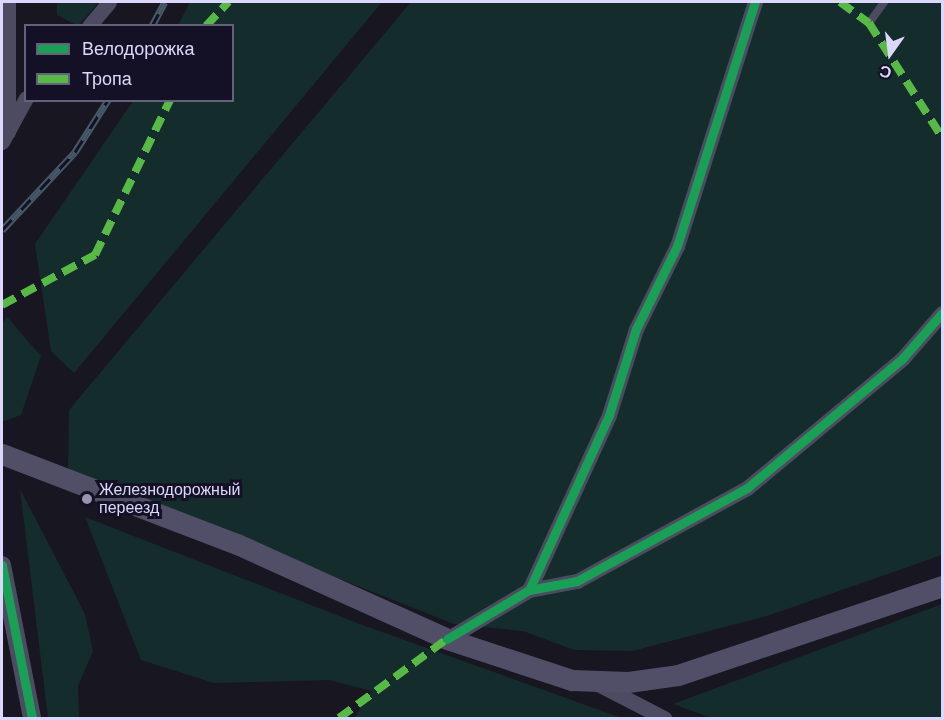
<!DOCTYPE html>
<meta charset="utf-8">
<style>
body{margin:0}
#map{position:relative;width:944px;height:720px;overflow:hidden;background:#181621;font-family:Helvetica,sans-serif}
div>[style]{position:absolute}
.green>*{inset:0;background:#152c2c}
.service>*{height:8px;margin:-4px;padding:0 4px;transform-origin:4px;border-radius:4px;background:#4d4b61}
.minor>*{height:15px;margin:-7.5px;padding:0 7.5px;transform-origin:7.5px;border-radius:7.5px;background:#4d4b61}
.tertiary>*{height:18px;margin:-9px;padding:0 9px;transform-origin:9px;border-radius:9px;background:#4d4b61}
.secondary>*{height:21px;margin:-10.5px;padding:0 10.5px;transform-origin:10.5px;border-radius:10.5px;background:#504f67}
.rail>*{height:7px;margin-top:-3.5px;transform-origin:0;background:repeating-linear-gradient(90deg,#141126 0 14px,#465968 0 28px);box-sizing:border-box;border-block:2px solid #465968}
.quiet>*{height:8px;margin-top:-4px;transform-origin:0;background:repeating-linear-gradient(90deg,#58b947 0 15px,transparent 0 23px)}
.cycleway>*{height:9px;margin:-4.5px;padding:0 4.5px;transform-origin:4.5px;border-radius:4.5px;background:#1a9f57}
.dots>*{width:16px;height:16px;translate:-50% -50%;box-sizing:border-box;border:3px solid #141126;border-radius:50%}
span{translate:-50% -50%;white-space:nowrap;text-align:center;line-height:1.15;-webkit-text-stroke:6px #141126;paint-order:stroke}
.poi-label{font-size:16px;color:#dcd8fc}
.left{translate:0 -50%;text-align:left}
.frame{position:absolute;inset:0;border:3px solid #dcd8fc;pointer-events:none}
.legend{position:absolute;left:24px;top:24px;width:210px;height:78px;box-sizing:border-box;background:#141126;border:2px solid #64617c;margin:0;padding:8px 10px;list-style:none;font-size:18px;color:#dcd8fc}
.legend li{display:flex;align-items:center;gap:12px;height:30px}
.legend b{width:30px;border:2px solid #64617c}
.north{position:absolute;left:860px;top:24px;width:60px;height:60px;-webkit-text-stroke:4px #141126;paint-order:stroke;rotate:194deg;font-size:16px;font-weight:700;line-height:24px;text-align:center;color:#dcd8fc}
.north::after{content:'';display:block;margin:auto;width:21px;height:27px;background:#dcd8fc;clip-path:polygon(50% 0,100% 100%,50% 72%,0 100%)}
</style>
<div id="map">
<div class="green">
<div style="clip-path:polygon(57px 2px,99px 2px,78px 26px,57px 15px)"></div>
<div style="clip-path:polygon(190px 2px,382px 2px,74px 373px,51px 351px,35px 244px,133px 101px,232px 100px,232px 26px,178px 25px)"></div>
<div style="clip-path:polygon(411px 2px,942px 2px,942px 555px,767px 616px,632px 651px,574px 650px,523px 631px,454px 624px,68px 471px,69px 410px)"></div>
<div style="clip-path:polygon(7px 317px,41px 356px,21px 415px,2px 422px,2px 323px)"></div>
<div style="clip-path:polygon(20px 489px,85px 614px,93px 651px,78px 686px,79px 718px,48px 718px)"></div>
<div style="clip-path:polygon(85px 517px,357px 623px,622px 718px,354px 718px,372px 691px,329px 680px,214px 683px,141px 660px)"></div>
<div style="clip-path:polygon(942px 604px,942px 718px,712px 718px,673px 704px)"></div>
</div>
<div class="service">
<div style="left:869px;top:23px;width:26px;rotate:-54deg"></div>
</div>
<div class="minor">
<div style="left:89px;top:26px;width:31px;rotate:-50deg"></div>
<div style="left:8px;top:132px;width:130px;rotate:-90deg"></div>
<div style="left:2px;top:142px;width:50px;rotate:-61.4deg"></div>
<div style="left:529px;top:590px;width:192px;rotate:-65.4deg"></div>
<div style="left:609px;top:415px;width:90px;rotate:-72.6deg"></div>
<div style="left:636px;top:329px;width:93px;rotate:-63.7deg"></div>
<div style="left:677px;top:246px;width:256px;rotate:-72.3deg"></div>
<div style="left:447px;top:639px;width:96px;rotate:-30.9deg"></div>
<div style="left:529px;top:590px;width:49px;rotate:-10.6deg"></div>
<div style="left:577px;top:581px;width:194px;rotate:-28.7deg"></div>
<div style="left:747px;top:488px;width:202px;rotate:-39.8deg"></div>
<div style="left:902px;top:359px;width:61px;rotate:-49deg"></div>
<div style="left:594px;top:682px;width:79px;rotate:27.2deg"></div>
</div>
<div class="tertiary">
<div style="left:2px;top:565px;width:156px;rotate:78.9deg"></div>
</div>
<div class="secondary">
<div style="left:2px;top:454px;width:252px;rotate:21deg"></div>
<div style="left:237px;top:544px;width:230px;rotate:24.3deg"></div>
<div style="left:447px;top:639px;width:132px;rotate:18.2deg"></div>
<div style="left:572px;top:680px;width:56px;rotate:2deg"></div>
<div style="left:628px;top:682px;width:50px;rotate:-8deg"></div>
<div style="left:678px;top:675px;width:279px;rotate:-18.6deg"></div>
</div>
<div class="rail">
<div style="left:152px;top:26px;width:27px;rotate:-62deg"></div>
<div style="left:2px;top:230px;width:107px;rotate:-46.9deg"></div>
<div style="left:75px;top:152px;width:62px;rotate:-57.6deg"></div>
</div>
<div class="quiet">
<div style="left:840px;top:2px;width:36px;rotate:36deg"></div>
<div style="left:869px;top:23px;width:135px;rotate:57.4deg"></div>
<div style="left:206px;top:26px;width:33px;rotate:-47deg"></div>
<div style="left:2px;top:305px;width:106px;rotate:-28.3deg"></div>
<div style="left:95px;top:255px;width:172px;rotate:-64.2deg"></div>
<div style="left:339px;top:718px;width:134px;rotate:-36.2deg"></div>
</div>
<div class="cycleway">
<div style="left:2px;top:565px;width:156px;rotate:78.9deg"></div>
<div style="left:529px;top:590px;width:192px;rotate:-65.4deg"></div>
<div style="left:609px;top:415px;width:90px;rotate:-72.6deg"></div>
<div style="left:636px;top:329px;width:93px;rotate:-63.7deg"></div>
<div style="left:677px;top:246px;width:256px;rotate:-72.3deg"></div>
<div style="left:447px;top:639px;width:96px;rotate:-30.9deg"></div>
<div style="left:529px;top:590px;width:49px;rotate:-10.6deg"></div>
<div style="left:577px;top:581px;width:194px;rotate:-28.7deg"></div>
<div style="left:747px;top:488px;width:202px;rotate:-39.8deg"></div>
<div style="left:902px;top:359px;width:61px;rotate:-49deg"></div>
</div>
<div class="dots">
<div style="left:87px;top:499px;background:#9794af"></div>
</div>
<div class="poi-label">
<span class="left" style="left:99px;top:499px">Железнодорожный<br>переезд</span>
</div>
<div class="frame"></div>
<ul class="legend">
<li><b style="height:8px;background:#1a9f57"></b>Велодорожка</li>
<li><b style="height:8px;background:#58b947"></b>Тропа</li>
</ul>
<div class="north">С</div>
</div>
